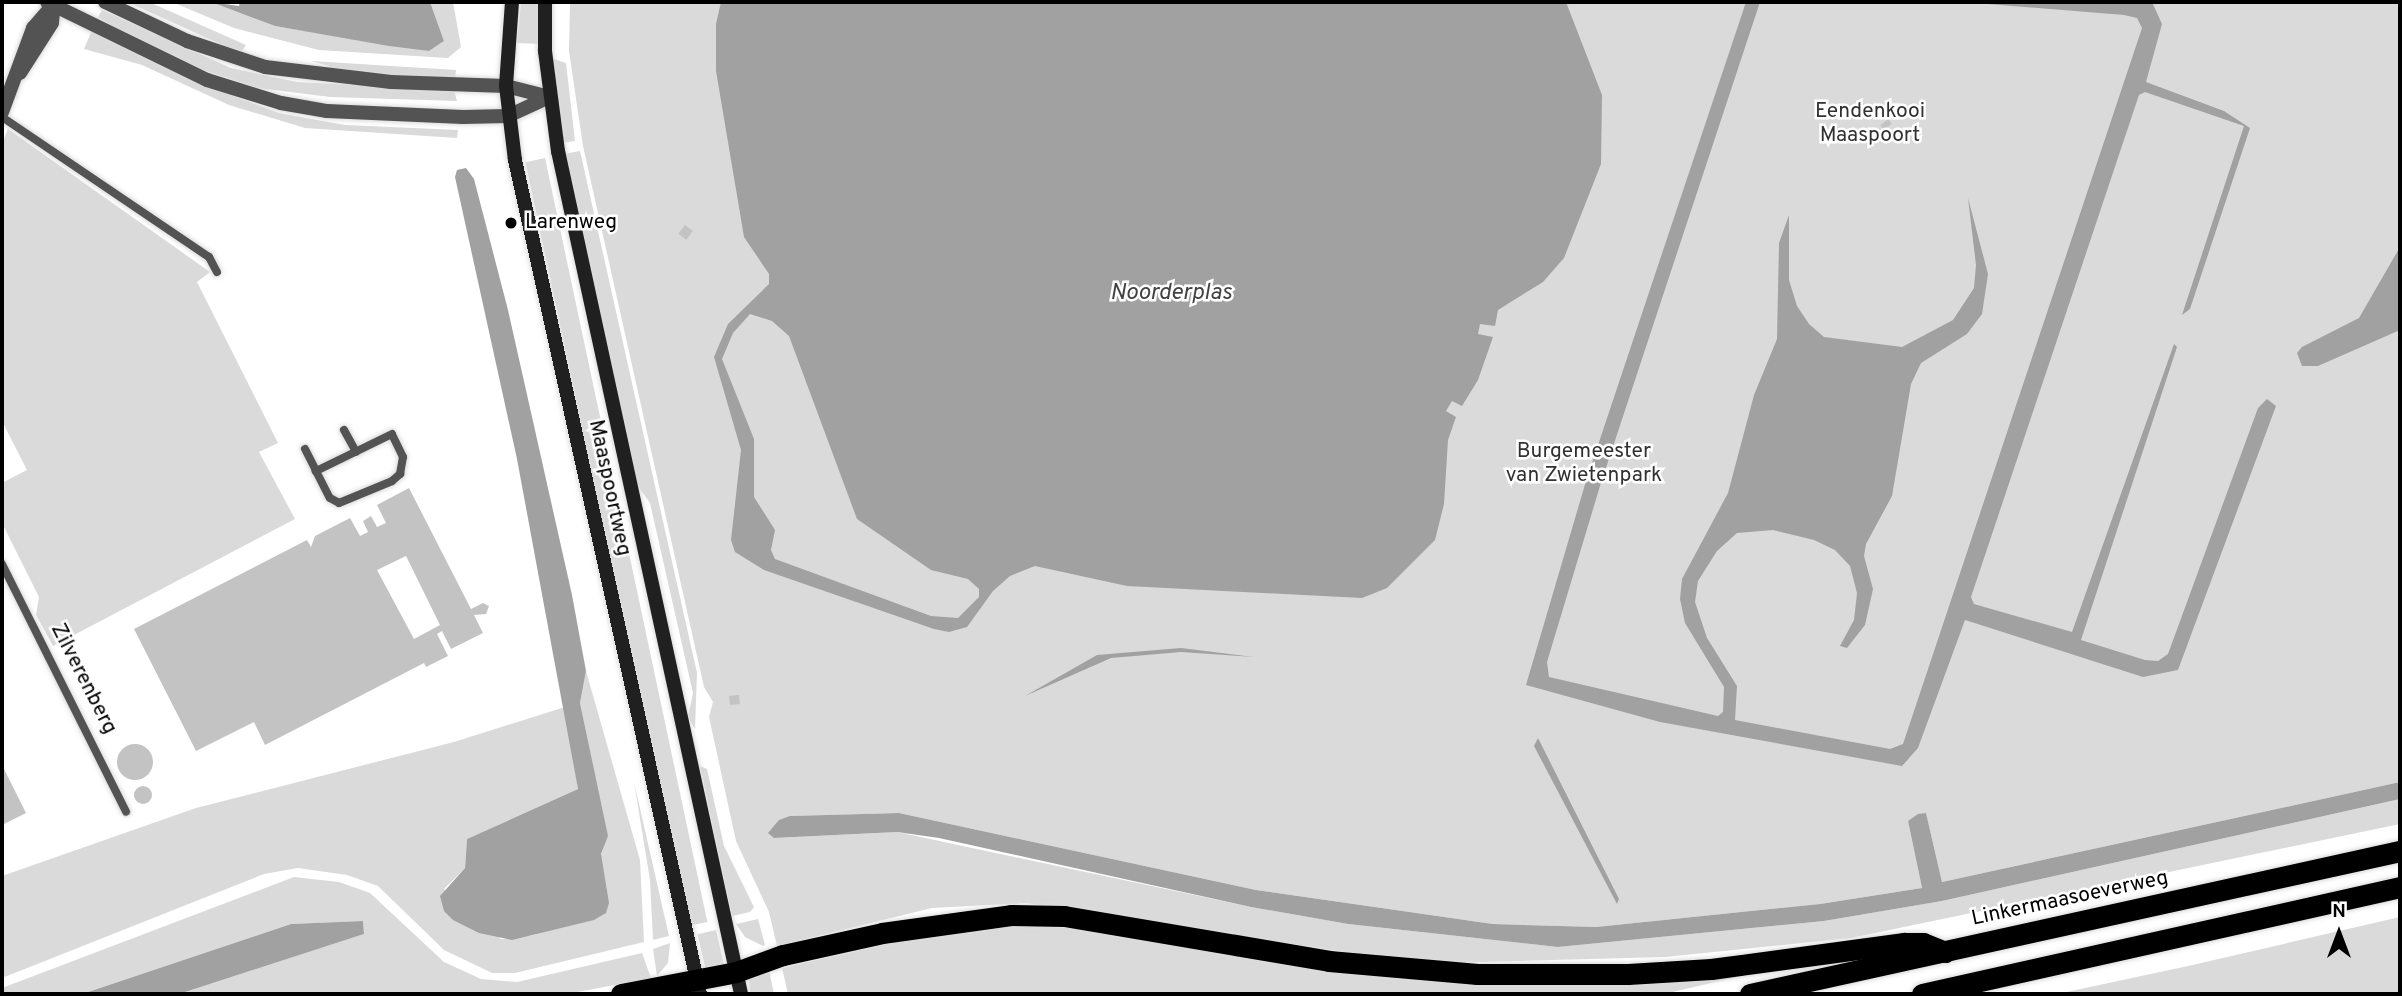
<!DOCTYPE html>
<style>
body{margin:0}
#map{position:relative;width:2402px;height:996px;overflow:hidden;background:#fff;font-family:Overpass,sans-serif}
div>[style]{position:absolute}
.green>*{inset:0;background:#dadada;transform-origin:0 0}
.water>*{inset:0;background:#a1a1a1}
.building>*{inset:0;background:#c3c3c3;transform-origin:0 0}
.round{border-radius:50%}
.roads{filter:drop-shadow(0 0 2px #dbdbdb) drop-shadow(0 0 2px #dbdbdb)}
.service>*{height:8px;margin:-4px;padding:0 4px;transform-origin:4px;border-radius:4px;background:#535353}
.minor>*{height:14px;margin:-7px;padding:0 7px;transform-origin:7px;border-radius:7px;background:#535353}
.tertiary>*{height:14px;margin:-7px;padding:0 7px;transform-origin:7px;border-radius:7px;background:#535353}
.secondary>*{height:14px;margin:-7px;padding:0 7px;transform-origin:7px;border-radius:7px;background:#202020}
.motorway>*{height:21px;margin:-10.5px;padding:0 10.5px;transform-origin:10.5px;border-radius:10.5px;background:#000}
.dots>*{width:19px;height:19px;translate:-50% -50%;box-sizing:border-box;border:4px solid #fff;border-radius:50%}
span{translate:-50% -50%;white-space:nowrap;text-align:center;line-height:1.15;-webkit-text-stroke:5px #fff;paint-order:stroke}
.park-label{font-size:21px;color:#313131}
.poi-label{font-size:21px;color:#000}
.left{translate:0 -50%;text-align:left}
.street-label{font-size:21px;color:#000}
.water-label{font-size:23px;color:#424242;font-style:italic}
.frame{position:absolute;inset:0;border:4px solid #000;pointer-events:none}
.north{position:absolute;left:2304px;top:898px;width:70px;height:70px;-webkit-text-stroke:5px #fff;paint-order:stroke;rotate:0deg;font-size:19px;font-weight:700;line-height:28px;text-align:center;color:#000}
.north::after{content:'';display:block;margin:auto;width:24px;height:32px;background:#000;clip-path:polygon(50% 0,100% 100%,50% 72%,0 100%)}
</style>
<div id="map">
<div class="green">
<div style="clip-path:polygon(127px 2px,149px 2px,246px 45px,242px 51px,225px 46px)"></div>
<div style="clip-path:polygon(172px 2px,211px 2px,275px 26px,429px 51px,444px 41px,430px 2px,453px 2px,461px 47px,448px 58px,319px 50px,234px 28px)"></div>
<div style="clip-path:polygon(521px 2px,539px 2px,539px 44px,517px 43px)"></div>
<div style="clip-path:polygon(570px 2px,2400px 2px,2400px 782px,1942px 882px,1926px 813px,1908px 821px,1922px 888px,1820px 904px,1596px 927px,1493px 924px,1256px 890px,899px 813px,790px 816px,775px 838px,897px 832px,1251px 907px,1348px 924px,1558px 947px,1824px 921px,1942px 901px,2400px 799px,2400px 824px,1851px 938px,1665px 957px,1446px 963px,1365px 955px,1027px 903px,932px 908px,777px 946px,769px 912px,736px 841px,709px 717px,713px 702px,704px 687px,583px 146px,569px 51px)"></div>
<div style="clip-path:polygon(102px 10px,231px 68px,297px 82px,454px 90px,457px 101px,330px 97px,258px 88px,200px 69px,119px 30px,98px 17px)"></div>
<div style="clip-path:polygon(92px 30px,215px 89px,279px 113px,345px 125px,458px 130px,457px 138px,305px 128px,229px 105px,142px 65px,84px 49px)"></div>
<div style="clip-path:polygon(551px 58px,566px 63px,575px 141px,562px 143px)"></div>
<div style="clip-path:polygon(311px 61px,456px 70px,455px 78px,328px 72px,329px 66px)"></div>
<div style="clip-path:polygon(8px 129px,210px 272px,197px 282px,278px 443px,259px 452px,295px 519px,53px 646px,36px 615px,39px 597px,2px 523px,2px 483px,27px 470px,2px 421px,2px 143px)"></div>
<div style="clip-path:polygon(580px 151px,697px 673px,695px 729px,688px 717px,693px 693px,650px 503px,637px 485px,564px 154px)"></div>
<div style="left:545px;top:158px;width:781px;height:20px;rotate:78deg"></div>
<div style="clip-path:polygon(586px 671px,640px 860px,644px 942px,515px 973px,492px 973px,444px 950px,378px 886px,347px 875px,298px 868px,264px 874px,2px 978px,2px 876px,196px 808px,454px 742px,565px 707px,578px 789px,467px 839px,465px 868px,444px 889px,501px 939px,535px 935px,601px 855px,607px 836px,580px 703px)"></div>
<div style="clip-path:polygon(700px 766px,707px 769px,724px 846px,754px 907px,750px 912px,732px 916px)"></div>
<div style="clip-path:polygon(634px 782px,669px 936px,653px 940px,650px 880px)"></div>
<div style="clip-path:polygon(294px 877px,339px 882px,370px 893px,444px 962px,481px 979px,517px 982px,642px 953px,651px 978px,567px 994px,179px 994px,364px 934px,363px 921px,291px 924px,82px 994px,2px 994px,2px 988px)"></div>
<div style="clip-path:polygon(2400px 917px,2400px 994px,2057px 994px,2188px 966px)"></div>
<div style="clip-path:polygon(758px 919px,765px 945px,763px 946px,745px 937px,736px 924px)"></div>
<div style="clip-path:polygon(1017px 925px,1099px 930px,1272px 960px,1758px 972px,1664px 994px,788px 994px,782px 968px,913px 938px)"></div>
<div style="left:716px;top:930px;width:36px;height:19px;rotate:77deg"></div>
<div style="clip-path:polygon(670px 943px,668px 963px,657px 976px,653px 949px)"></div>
<div style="clip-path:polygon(769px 970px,774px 994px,750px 994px,749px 977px)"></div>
</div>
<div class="water">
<div style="clip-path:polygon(211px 2px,239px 6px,240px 2px,430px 2px,444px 41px,429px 51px,389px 46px,275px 26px)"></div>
<div style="clip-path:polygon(evenodd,721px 2px,1566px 2px,1602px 95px,1601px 164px,1564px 258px,1543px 282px,1498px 310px,1495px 326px,1480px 324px,1478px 334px,1493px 337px,1478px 380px,1462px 406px,1452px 401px,1446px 411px,1456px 417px,1448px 440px,1444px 504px,1435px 540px,1387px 588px,1362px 598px,1127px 586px,1035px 566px,1010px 576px,993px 591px,967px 627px,949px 632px,934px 629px,764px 570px,735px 552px,731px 540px,741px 450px,714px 357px,728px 324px,769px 284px,769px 274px,744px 237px,716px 71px,716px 24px,721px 2px,750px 314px,772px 321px,789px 336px,857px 519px,931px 570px,968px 579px,979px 589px,979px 597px,958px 618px,931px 616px,775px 559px,771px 550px,775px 530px,754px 497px,754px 439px,722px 359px,733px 333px,750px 314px)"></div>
<div style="clip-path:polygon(1746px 2px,1760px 2px,1600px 486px,1547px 662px,1549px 677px,1718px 716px,1723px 712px,1724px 687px,1685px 623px,1680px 599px,1682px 579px,1728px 493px,1754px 395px,1777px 339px,1779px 243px,1789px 215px,1789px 280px,1797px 306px,1809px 324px,1824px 337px,1902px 347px,1953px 320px,1974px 288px,1976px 265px,1968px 198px,1988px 274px,1982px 314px,1967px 334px,1921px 363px,1911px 384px,1892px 496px,1866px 544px,1864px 556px,1873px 589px,1865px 625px,1847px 648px,1840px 646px,1854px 620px,1857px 593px,1850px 566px,1835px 550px,1814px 540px,1773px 530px,1737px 533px,1717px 551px,1698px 581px,1695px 602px,1707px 638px,1737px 686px,1735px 720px,1890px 749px,1903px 744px,2142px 28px,2137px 18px,2124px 15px,1963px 2px,2152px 2px,2162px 24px,2146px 82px,2224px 111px,2250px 128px,2190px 309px,2182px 315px,2244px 126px,2145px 92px,2139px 95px,1971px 597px,1974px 604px,2072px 632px,2174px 344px,2177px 347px,2081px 640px,2145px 660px,2158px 661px,2168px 654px,2258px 408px,2267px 399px,2276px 406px,2178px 670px,2143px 677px,1965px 620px,1918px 748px,1902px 766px,1660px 722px,1526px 685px,1586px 481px)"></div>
<div style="clip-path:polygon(466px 168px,474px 179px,508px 310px,572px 595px,586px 671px,580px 703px,608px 836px,601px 854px,609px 903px,606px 913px,594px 920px,512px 940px,479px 933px,453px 920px,444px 911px,440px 896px,465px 868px,467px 839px,578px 789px,517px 459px,455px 177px,457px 170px)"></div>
<div style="clip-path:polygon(2400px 247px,2400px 330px,2318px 366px,2302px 366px,2297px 353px,2302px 347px,2359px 318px)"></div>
<div style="clip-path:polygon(1181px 648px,1254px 657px,1181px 652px,1111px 658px,1025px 696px,1097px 655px)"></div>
<div style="clip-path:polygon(1538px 738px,1619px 899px,1617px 904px,1534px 746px)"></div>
<div style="clip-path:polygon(2400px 782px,2400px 799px,1942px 901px,1824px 921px,1558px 947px,1348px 924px,1251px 907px,939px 838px,897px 832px,774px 838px,768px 833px,779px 820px,790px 816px,899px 813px,1256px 890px,1493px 924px,1596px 927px,1820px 904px,1922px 888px,1908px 821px,1918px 814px,1926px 813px,1942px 882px)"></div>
<div style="clip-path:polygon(363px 921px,364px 934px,179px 994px,82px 994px,291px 924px)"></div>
</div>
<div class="building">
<div style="left:1888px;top:119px;width:6px;height:10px;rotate:51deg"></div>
<div style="left:685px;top:225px;width:10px;height:11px;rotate:37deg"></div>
<div style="clip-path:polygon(evenodd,409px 488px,471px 609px,483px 603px,489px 606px,486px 614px,474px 615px,483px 633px,451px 649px,442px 631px,437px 634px,448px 656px,426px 667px,424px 663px,265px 745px,254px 722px,196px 751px,134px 629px,307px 540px,311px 547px,315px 536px,350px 518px,360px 536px,368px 532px,363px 521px,371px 516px,377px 527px,386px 523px,377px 505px,409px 488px,406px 556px,440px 625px,414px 639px,377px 570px,406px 556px)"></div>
<div style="left:739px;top:695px;width:9px;height:10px;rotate:84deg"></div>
<div class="round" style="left:117px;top:744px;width:36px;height:36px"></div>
<div style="clip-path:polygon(2px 765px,26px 813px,2px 825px)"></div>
<div class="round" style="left:134px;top:786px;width:18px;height:18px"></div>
</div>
<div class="roads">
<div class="service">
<div style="left:2px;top:117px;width:250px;rotate:34.1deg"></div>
<div style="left:209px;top:257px;width:17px;rotate:62deg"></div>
<div style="left:344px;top:430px;width:25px;rotate:61deg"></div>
<div style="left:305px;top:449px;width:25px;rotate:63deg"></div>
<div style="left:316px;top:471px;width:30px;rotate:63deg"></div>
<div style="left:330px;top:498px;width:10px;rotate:29deg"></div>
<div style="left:339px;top:503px;width:57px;rotate:-22.5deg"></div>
<div style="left:392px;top:481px;width:11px;rotate:-41deg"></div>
<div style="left:400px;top:474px;width:17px;rotate:-80deg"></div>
<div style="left:403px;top:457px;width:25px;rotate:-116deg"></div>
<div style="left:392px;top:434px;width:85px;rotate:154deg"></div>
<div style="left:2px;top:564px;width:277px;rotate:63.4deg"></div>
</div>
<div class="minor">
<div style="left:20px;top:73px;width:59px;rotate:-57.4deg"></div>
<div style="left:52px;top:23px;width:21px;rotate:-85deg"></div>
<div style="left:2px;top:112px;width:90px;rotate:-69.7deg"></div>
<div style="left:33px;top:28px;width:30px;rotate:-49deg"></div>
</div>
<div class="tertiary">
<div style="left:47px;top:2px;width:178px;rotate:26deg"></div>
<div style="left:207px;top:80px;width:77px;rotate:17.3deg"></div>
<div style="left:281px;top:103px;width:47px;rotate:9.9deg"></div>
<div style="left:327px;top:111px;width:136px;rotate:2.5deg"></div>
<div style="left:463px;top:117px;width:45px;rotate:-1.3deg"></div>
<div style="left:508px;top:116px;width:45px;rotate:-24.9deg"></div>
<div style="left:105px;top:2px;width:91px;rotate:25.4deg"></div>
<div style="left:187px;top:41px;width:82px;rotate:18.4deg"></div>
<div style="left:265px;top:67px;width:127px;rotate:6.8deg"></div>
<div style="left:391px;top:82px;width:115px;rotate:2deg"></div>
<div style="left:506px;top:86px;width:44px;rotate:14.3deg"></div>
</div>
<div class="secondary">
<div style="left:512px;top:2px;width:84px;rotate:94.1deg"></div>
<div style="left:506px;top:86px;width:75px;rotate:83.1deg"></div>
<div style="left:515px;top:160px;width:854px;rotate:77.49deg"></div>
<div style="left:545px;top:2px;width:49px;rotate:90deg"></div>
<div style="left:545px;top:51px;width:101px;rotate:82.6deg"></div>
<div style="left:558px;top:151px;width:863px;rotate:77.75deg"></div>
</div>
<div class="motorway">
<div style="left:621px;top:994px;width:117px;rotate:-10.8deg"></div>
<div style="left:736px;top:972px;width:50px;rotate:-19.9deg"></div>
<div style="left:783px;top:955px;width:101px;rotate:-12.5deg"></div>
<div style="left:882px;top:933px;width:130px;rotate:-7.9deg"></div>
<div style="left:1011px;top:915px;width:53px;rotate:1.1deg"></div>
<div style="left:1064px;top:916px;width:269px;rotate:9.6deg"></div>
<div style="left:1329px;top:961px;width:149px;rotate:5deg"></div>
<div style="left:1477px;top:974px;width:151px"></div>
<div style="left:1628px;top:974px;width:83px;rotate:-3.4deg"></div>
<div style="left:1711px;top:969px;width:195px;rotate:-7.7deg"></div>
<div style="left:1904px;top:943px;width:19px"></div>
<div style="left:1923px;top:943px;width:24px;rotate:22deg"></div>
<div style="left:1750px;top:994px;width:666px;rotate:-12.41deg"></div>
<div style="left:1922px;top:994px;width:490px;rotate:-12.6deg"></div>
</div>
</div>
<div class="dots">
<div style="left:511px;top:223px;background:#000"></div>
</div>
<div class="park-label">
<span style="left:1870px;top:124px">Eendenkooi<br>Maaspoort</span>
<span style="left:1584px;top:464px">Burgemeester<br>van Zwietenpark</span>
</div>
<div class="poi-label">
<span class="left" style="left:525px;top:223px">Larenweg</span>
</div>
<div class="street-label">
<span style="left:609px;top:488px;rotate:78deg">Maaspoortweg</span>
<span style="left:83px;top:679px;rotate:63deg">Zilverenberg</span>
<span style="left:2070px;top:899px;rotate:-12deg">Linkermaasoeverweg</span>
</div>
<div class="water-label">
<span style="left:1171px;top:294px">Noorderplas</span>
</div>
<div class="frame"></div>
<div class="north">N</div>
</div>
